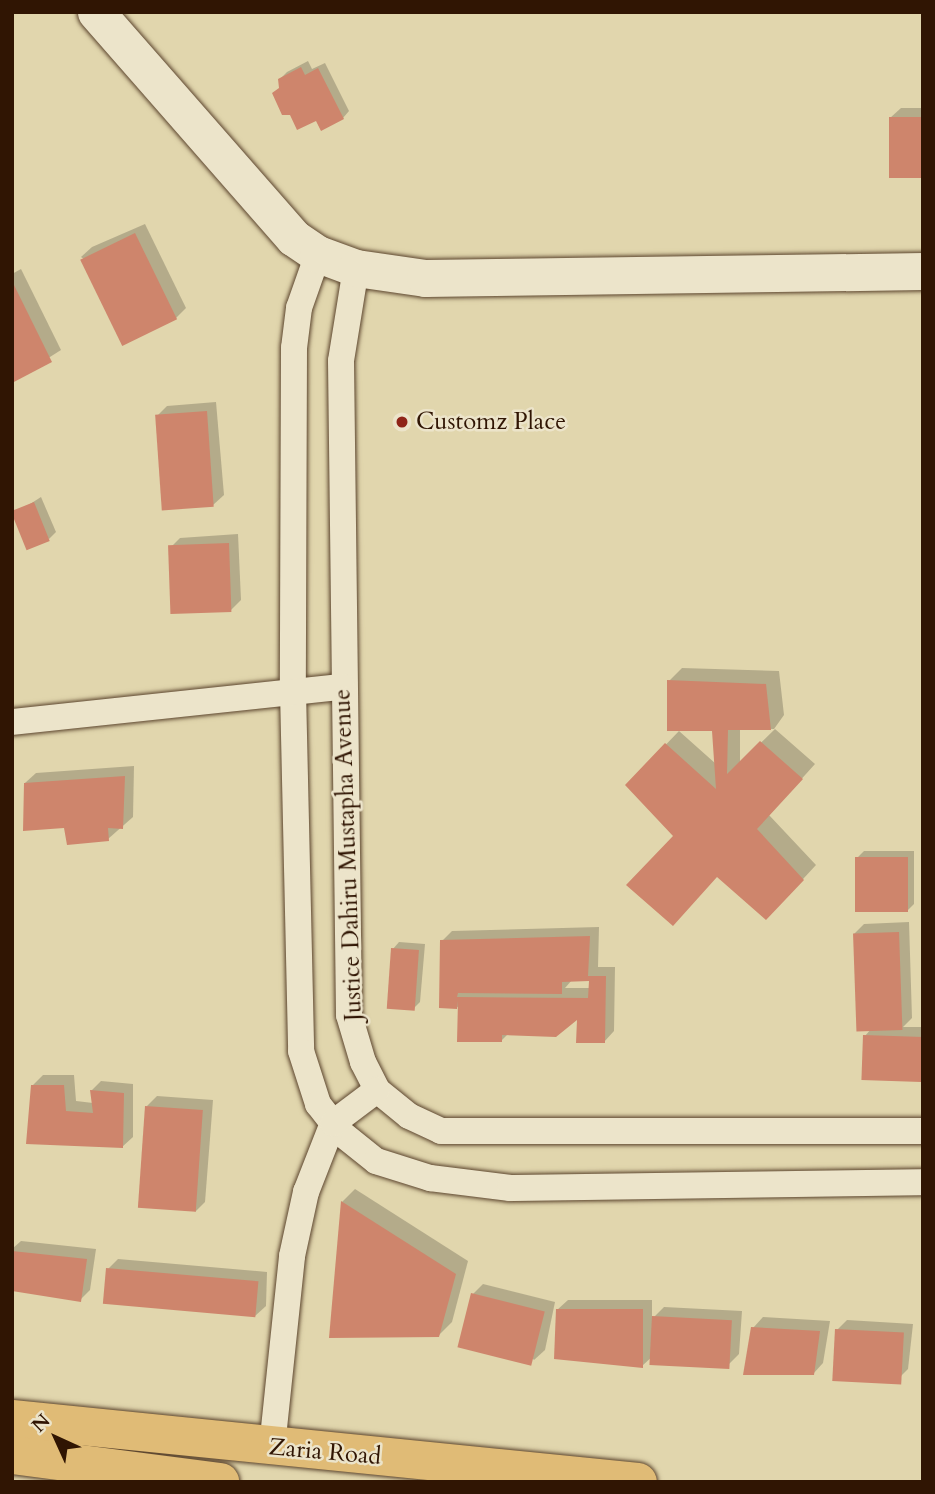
<!DOCTYPE html>
<style>
body{margin:0}
#map{position:relative;width:935px;height:1494px;overflow:hidden;background:#e1d6ad;font-family:Cardo,serif}
div>[style]{position:absolute}
.shadow>*{inset:0;background:#0003}
.building>*{inset:0;background:#ce856c;transform-origin:0 0}
.roads{filter:drop-shadow(0 0 2px #5c452e) drop-shadow(0 0 2px #5c452e)}
.street>*{height:26px;margin:-13px;padding:0 13px;transform-origin:13px;border-radius:13px;background:#ece4ca}
.secondary>*{height:37px;margin:-18.5px;padding:0 18.5px;transform-origin:18.5px;border-radius:18.5px;background:#ece4ca}
.highway>*{height:38px;margin:-19px;padding:0 19px;transform-origin:19px;border-radius:19px;background:#e0bb76}
.dots>*{width:19px;height:19px;translate:-50% -50%;box-sizing:border-box;border:4px solid #ece4ca;border-radius:50%}
span{translate:-50% -50%;white-space:nowrap;text-align:center;line-height:1.15;-webkit-text-stroke:5px #ece4ca;paint-order:stroke}
.poi-label{font-size:24px;color:#301503}
.left{translate:0 -50%;text-align:left}
.street-label{font-size:24px;color:#301503}
.frame{position:absolute;inset:0;border:14px solid #301503;pointer-events:none}
.north{position:absolute;left:21px;top:1403px;width:70px;height:70px;-webkit-text-stroke:5px #ece4ca;paint-order:stroke;rotate:315deg;font-size:19px;font-weight:700;line-height:28px;text-align:center;color:#301503}
.north::after{content:'';display:block;margin:auto;width:24px;height:32px;background:#301503;clip-path:polygon(50% 0,100% 100%,50% 72%,0 100%)}
</style>
<div id="map">
<div class="shadow">
<div style="clip-path:polygon(308px 61px,312px 69px,325px 63px,349px 111px,343px 118px,317px 118px,281px 87px,280px 79px,287px 72px)"></div>
<div style="clip-path:polygon(901px 108px,923px 108px,923px 176px,890px 118px)"></div>
<div style="clip-path:polygon(145px 224px,186px 308px,176px 318px,81px 257px,92px 247px)"></div>
<div style="clip-path:polygon(21px 269px,61px 350px,12px 381px,12px 274px)"></div>
<div style="clip-path:polygon(216px 402px,224px 495px,213px 505px,157px 416px,167px 406px)"></div>
<div style="clip-path:polygon(41px 497px,56px 532px,49px 539px,13px 515px)"></div>
<div style="clip-path:polygon(238px 534px,241px 600px,230px 611px,170px 548px,180px 538px)"></div>
<div style="clip-path:polygon(682px 668px,779px 671px,784px 715px,774px 729px,740px 728px,740px 763px,775px 729px,815px 764px,769px 815px,816px 865px,779px 905px,675px 836px,627px 785px,679px 731px,716px 764px,714px 729px,669px 681px)"></div>
<div style="clip-path:polygon(134px 766px,133px 817px,108px 839px,65px 827px,25px 783px,36px 773px)"></div>
<div style="clip-path:polygon(864px 851px,914px 851px,914px 904px,907px 911px,857px 858px)"></div>
<div style="clip-path:polygon(909px 922px,912px 1018px,903px 1027px,923px 1027px,923px 1080px,865px 1036px,871px 1029px,854px 934px,864px 924px)"></div>
<div style="clip-path:polygon(evenodd,599px 927px,598px 967px,615px 967px,614px 1031px,604px 1042px,578px 1016px,509px 1033px,501px 1041px,459px 1007px,441px 1006px,442px 941px,452px 931px,599px 927px,572px 980px,591px 980px,590px 988px,565px 988px,572px 980px)"></div>
<div style="clip-path:polygon(399px 942px,425px 944px,420px 1002px,413px 1009px,393px 949px)"></div>
<div style="clip-path:polygon(43px 1075px,74px 1075px,76px 1101px,93px 1103px,91px 1091px,101px 1081px,133px 1084px,133px 1137px,122px 1147px,28px 1142px,33px 1085px)"></div>
<div style="clip-path:polygon(157px 1096px,213px 1100px,205px 1202px,195px 1212px,147px 1106px)"></div>
<div style="clip-path:polygon(355px 1189px,468px 1261px,452px 1322px,438px 1336px,342px 1202px)"></div>
<div style="clip-path:polygon(922px 1229px,923px 1272px,922px 1272px)"></div>
<div style="clip-path:polygon(21px 1241px,96px 1249px,90px 1290px,80px 1300px,12px 1289px,12px 1249px)"></div>
<div style="clip-path:polygon(118px 1259px,267px 1272px,266px 1306px,255px 1316px,108px 1269px)"></div>
<div style="clip-path:polygon(483px 1284px,555px 1302px,545px 1350px,534px 1360px,473px 1294px)"></div>
<div style="clip-path:polygon(568px 1300px,652px 1300px,652px 1319px,664px 1307px,742px 1311px,739px 1354px,729px 1364px,655px 1354px,642px 1366px,557px 1310px)"></div>
<div style="clip-path:polygon(763px 1317px,830px 1321px,823px 1363px,813px 1374px,753px 1328px)"></div>
<div style="clip-path:polygon(847px 1320px,913px 1324px,908px 1369px,898px 1379px,837px 1330px)"></div>
</div>
<div class="building">
<div style="clip-path:polygon(301px 67px,305px 75px,318px 68px,344px 119px,321px 131px,316px 121px,297px 130px,290px 115px,282px 115px,272px 93px,279px 88px,278px 79px)"></div>
<div style="left:889px;top:117px;width:34px;height:61px"></div>
<div style="left:135px;top:233px;width:96px;height:61px;rotate:64deg"></div>
<div style="clip-path:polygon(12px 281px,52px 362px,12px 383px)"></div>
<div style="left:207px;top:411px;width:96px;height:52px;rotate:86deg"></div>
<div style="left:34px;top:502px;width:42px;height:25px;rotate:68deg"></div>
<div style="left:229px;top:543px;width:69px;height:61px;rotate:88deg"></div>
<div style="clip-path:polygon(667px 680px,766px 684px,771px 730px,728px 730px,727px 774px,760px 741px,803px 779px,757px 829px,804px 880px,766px 920px,717px 877px,673px 926px,626px 885px,673px 836px,625px 785px,665px 743px,716px 789px,712px 731px,667px 731px)"></div>
<div style="clip-path:polygon(125px 776px,123px 829px,108px 828px,109px 841px,67px 845px,64px 828px,23px 831px,24px 783px)"></div>
<div style="left:855px;top:857px;width:53px;height:55px"></div>
<div style="left:899px;top:932px;width:98px;height:46px;rotate:88deg"></div>
<div style="clip-path:polygon(evenodd,590px 936px,588px 976px,606px 976px,605px 1043px,576px 1043px,577px 1020px,556px 1037px,502px 1035px,502px 1042px,457px 1042px,458px 1001px,457px 1009px,439px 1008px,440px 940px,590px 936px,589px 981px,588px 998px,457px 997px,458px 993px,562px 994px,562px 982px,589px 981px)"></div>
<div style="left:391px;top:948px;width:28px;height:61px;rotate:4deg"></div>
<div style="left:863px;top:1035px;width:60px;height:45px;rotate:2deg"></div>
<div style="clip-path:polygon(31px 1085px,64px 1085px,66px 1111px,93px 1113px,90px 1090px,124px 1093px,123px 1148px,26px 1144px)"></div>
<div style="left:145px;top:1106px;width:58px;height:102px;rotate:4deg"></div>
<div style="clip-path:polygon(341px 1201px,456px 1274px,439px 1337px,329px 1338px)"></div>
<div style="clip-path:polygon(12px 1251px,87px 1259px,81px 1302px,12px 1291px)"></div>
<div style="left:106px;top:1268px;width:153px;height:36px;rotate:5deg"></div>
<div style="left:471px;top:1293px;width:76px;height:56px;rotate:14deg"></div>
<div style="clip-path:polygon(556px 1309px,643px 1309px,643px 1368px,554px 1359px)"></div>
<div style="left:652px;top:1316px;width:80px;height:49px;rotate:3deg"></div>
<div style="clip-path:polygon(751px 1327px,820px 1331px,814px 1375px,743px 1375px)"></div>
<div style="left:835px;top:1329px;width:69px;height:52px;rotate:3deg"></div>
</div>
<div class="roads">
<div class="street">
<div style="left:318px;top:254px;width:57px;rotate:109.4deg"></div>
<div style="left:299px;top:308px;width:40px;rotate:97.1deg"></div>
<div style="left:294px;top:348px;width:343px;rotate:90.2deg"></div>
<div style="left:293px;top:691px;width:360px;rotate:88.7deg"></div>
<div style="left:301px;top:1051px;width:56px;rotate:72.2deg"></div>
<div style="left:318px;top:1104px;width:37px;rotate:52deg"></div>
<div style="left:341px;top:1133px;width:45px;rotate:38.7deg"></div>
<div style="left:376px;top:1161px;width:57px;rotate:17.5deg"></div>
<div style="left:430px;top:1178px;width:81px;rotate:7.1deg"></div>
<div style="left:510px;top:1188px;width:413px;rotate:-0.8deg"></div>
<div style="left:356px;top:268px;width:94px;rotate:99.2deg"></div>
<div style="left:341px;top:361px;width:654px;rotate:89.3deg"></div>
<div style="left:349px;top:1015px;width:49px;rotate:73.4deg"></div>
<div style="left:363px;top:1062px;width:31px;rotate:63deg"></div>
<div style="left:377px;top:1090px;width:41px;rotate:39.1deg"></div>
<div style="left:409px;top:1116px;width:35px;rotate:25deg"></div>
<div style="left:441px;top:1131px;width:482px"></div>
<div style="left:12px;top:722px;width:332px;rotate:-6.1deg"></div>
<div style="left:272px;top:1447px;width:192px;rotate:-84deg"></div>
<div style="left:292px;top:1256px;width:66px;rotate:-77.7deg"></div>
<div style="left:306px;top:1192px;width:74px;rotate:-68.6deg"></div>
<div style="left:333px;top:1123px;width:55px;rotate:-36.9deg"></div>
</div>
<div class="secondary">
<div style="left:96px;top:12px;width:300px;rotate:48.8deg"></div>
<div style="left:294px;top:238px;width:29px;rotate:34deg"></div>
<div style="left:318px;top:254px;width:40px;rotate:20.2deg"></div>
<div style="left:356px;top:268px;width:70px;rotate:8.2deg"></div>
<div style="left:425px;top:278px;width:498px;rotate:-0.8deg"></div>
</div>
<div class="highway">
<div style="left:12px;top:1419px;width:629px;rotate:5.75deg"></div>
<div style="left:12px;top:1455px;width:210px;rotate:7.4deg"></div>
</div>
</div>
<div class="dots">
<div style="left:402px;top:422px;background:#8f2418"></div>
</div>
<div class="poi-label">
<span class="left" style="left:416px;top:422px">Customz Place</span>
</div>
<div class="street-label">
<span style="left:348px;top:855px;rotate:-92deg">Justice Dahiru Mustapha Avenue</span>
<span style="left:325px;top:1452px;rotate:5deg">Zaria Road</span>
</div>
<div class="frame"></div>
<div class="north">N</div>
</div>
